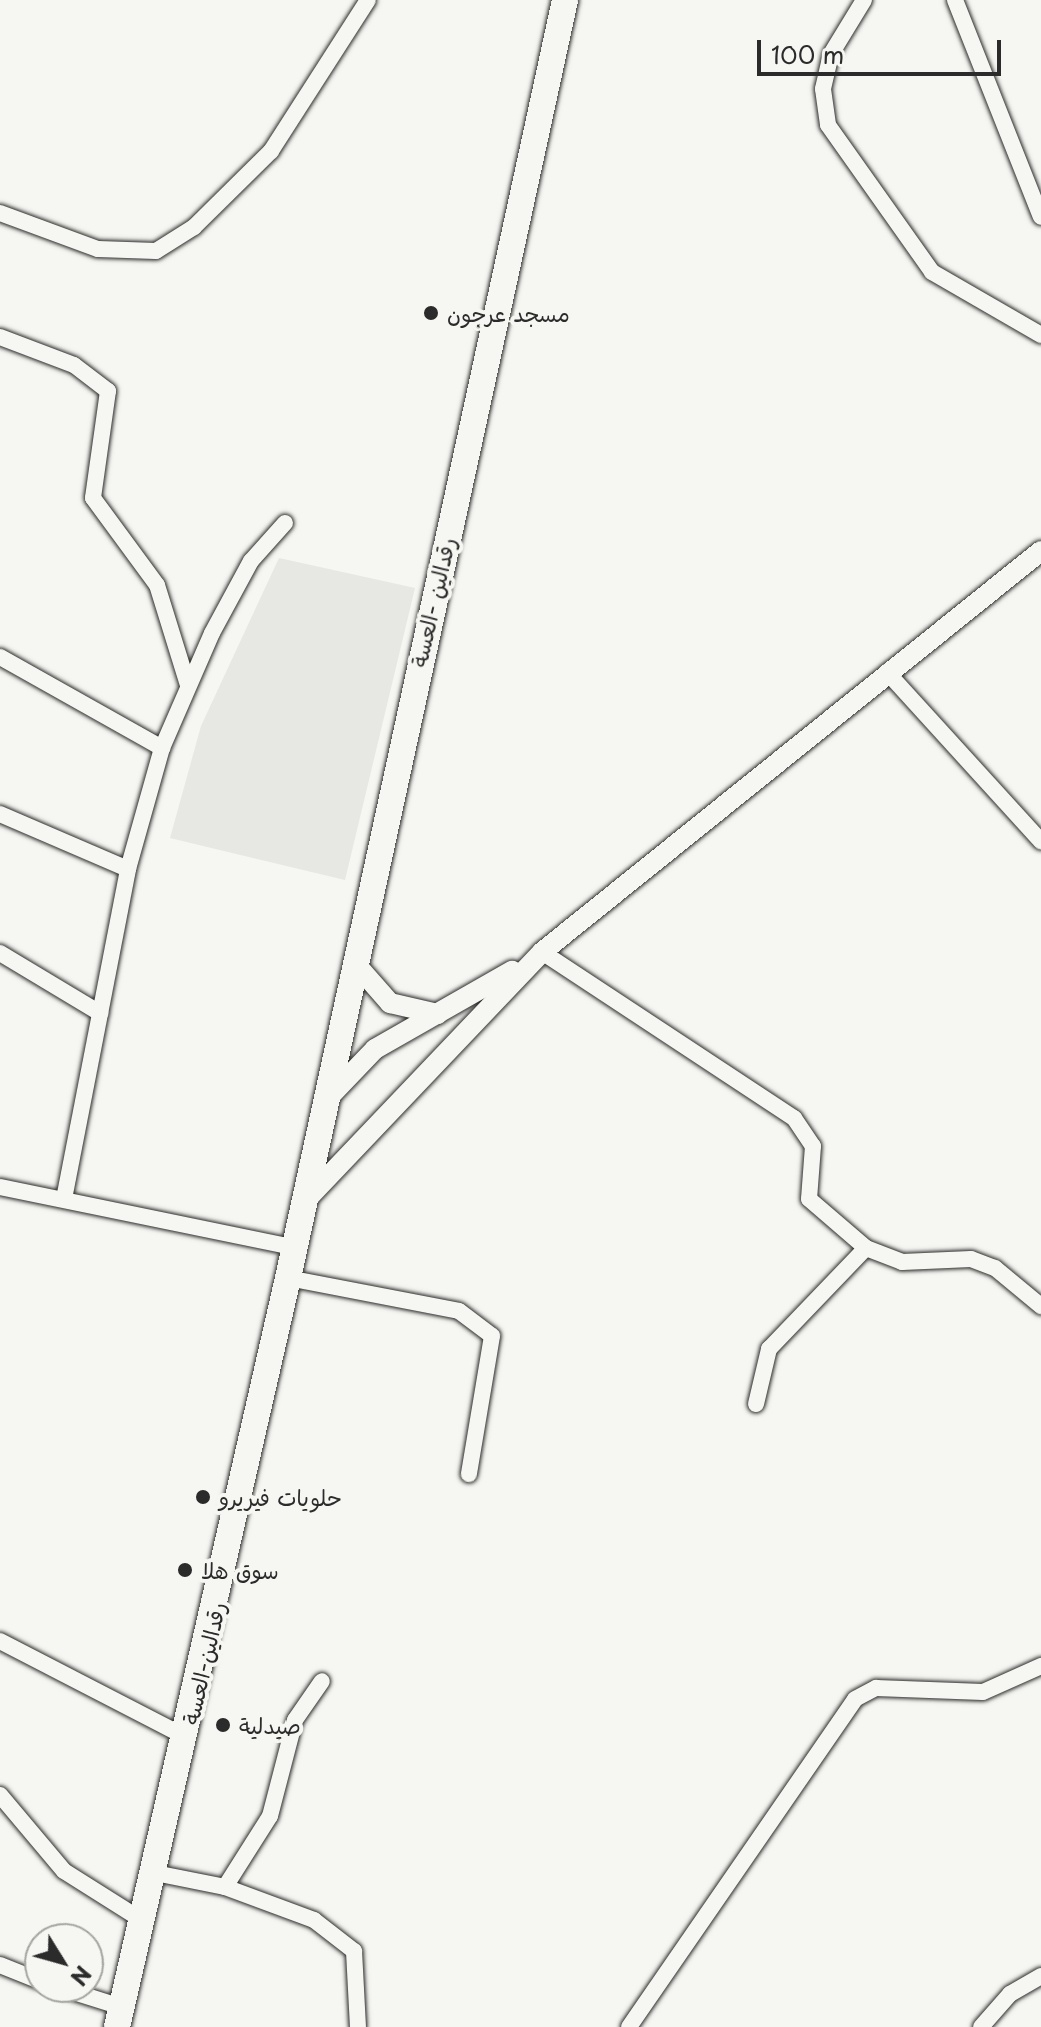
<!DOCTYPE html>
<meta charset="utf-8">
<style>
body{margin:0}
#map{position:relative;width:1041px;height:2027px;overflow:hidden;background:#f6f6f2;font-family:"Playpen Sans","Playpen Sans Arabic",sans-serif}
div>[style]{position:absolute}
.built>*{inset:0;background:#e7e7e3}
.roads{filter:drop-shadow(0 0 2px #2b2b2b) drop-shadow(0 0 2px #2b2b2b)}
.minor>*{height:16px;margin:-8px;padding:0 8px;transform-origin:8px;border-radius:8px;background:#f6f6f2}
.tertiary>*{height:20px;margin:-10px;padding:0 10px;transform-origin:10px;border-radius:10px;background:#f6f6f2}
.primary>*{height:26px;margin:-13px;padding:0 13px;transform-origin:13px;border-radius:13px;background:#f6f6f2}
.dots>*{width:22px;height:22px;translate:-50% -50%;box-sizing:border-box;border:4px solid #f6f6f2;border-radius:50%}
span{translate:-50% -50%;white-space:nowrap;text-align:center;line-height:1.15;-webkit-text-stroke:8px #f6f6f2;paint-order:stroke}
.poi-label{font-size:22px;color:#2b2b2b}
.left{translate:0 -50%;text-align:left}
.street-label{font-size:22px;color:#2b2b2b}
.north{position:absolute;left:24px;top:1923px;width:80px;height:80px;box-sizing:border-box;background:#f6f6f2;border:2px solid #a5a5a2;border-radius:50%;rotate:127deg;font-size:22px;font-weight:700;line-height:32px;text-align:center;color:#2b2b2b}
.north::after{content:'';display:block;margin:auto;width:28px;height:36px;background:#2b2b2b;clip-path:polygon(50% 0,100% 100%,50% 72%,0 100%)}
.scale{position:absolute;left:757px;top:40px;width:244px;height:36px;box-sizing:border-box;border:4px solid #2b2b2b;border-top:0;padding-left:10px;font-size:24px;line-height:28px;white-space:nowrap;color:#2b2b2b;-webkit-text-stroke:6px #f6f6f2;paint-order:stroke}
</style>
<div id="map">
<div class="built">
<div style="clip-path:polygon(279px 558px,415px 588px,345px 880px,170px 838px,201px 726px)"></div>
</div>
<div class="roads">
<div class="minor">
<div style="left:864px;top:0;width:63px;rotate:121.4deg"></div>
<div style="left:831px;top:54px;width:36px;rotate:103deg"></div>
<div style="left:823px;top:89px;width:36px;rotate:82deg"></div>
<div style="left:828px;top:125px;width:180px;rotate:54.7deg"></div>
<div style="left:932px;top:272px;width:126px;rotate:30deg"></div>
<div style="left:955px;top:0;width:233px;rotate:68.4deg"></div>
<div style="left:0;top:213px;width:104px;rotate:20.2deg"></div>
<div style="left:98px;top:249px;width:58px;rotate:2deg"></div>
<div style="left:156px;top:251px;width:45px;rotate:-32.3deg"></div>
<div style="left:194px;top:227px;width:108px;rotate:-44.6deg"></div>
<div style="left:271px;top:151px;width:179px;rotate:-57.3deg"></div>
<div style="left:0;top:337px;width:79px;rotate:20.7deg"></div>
<div style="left:74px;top:365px;width:43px;rotate:37.4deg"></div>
<div style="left:108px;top:391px;width:108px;rotate:98deg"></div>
<div style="left:93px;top:498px;width:108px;rotate:53.7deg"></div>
<div style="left:157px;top:585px;width:105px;rotate:72.8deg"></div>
<div style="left:0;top:657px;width:186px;rotate:29.3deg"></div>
<div style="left:887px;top:672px;width:229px;rotate:47.7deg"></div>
<div style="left:0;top:814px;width:139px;rotate:23.3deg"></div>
<div style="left:542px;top:952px;width:302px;rotate:33.4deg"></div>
<div style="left:794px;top:1118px;width:34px;rotate:56deg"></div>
<div style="left:813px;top:1146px;width:53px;rotate:94.3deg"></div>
<div style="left:809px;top:1199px;width:75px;rotate:40.7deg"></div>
<div style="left:866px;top:1248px;width:39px;rotate:21deg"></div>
<div style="left:902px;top:1262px;width:69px;rotate:-2.5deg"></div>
<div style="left:971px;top:1259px;width:26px;rotate:21deg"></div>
<div style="left:995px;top:1268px;width:60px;rotate:39.6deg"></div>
<div style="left:0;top:953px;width:117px;rotate:31deg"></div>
<div style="left:0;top:1187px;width:299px;rotate:11.6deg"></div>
<div style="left:64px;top:1199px;width:336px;rotate:-79deg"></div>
<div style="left:128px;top:869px;width:126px;rotate:-74.3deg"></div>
<div style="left:162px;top:748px;width:125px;rotate:-66.5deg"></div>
<div style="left:212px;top:633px;width:82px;rotate:-61.6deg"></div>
<div style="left:251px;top:561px;width:51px;rotate:-48.2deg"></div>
<div style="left:288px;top:1278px;width:174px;rotate:10.9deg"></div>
<div style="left:459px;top:1311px;width:41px;rotate:37.1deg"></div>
<div style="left:492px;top:1336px;width:140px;rotate:99.5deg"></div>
<div style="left:756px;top:1404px;width:57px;rotate:-76.7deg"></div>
<div style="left:769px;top:1349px;width:140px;rotate:-46.2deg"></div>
<div style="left:0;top:1641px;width:209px;rotate:27.3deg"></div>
<div style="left:0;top:1795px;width:99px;rotate:49.9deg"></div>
<div style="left:64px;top:1871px;width:90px;rotate:32.3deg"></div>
<div style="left:150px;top:1872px;width:76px;rotate:11.3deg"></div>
<div style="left:225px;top:1887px;width:95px;rotate:20.3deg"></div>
<div style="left:314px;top:1920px;width:51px;rotate:37.8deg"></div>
<div style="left:354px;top:1951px;width:76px;rotate:87deg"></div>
<div style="left:225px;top:1887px;width:84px;rotate:-57.6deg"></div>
<div style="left:270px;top:1816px;width:99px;rotate:-75.4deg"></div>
<div style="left:295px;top:1720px;width:47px;rotate:-55.3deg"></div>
<div style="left:0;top:1965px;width:43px;rotate:21.8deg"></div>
<div style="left:58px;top:1987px;width:66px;rotate:17.6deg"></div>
<div style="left:629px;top:2027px;width:398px;rotate:-55.4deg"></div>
<div style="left:855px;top:1699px;width:24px;rotate:-28deg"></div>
<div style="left:876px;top:1688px;width:107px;rotate:2.1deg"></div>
<div style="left:983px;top:1692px;width:64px;rotate:-24.1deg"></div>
<div style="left:981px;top:2027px;width:44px;rotate:-48.7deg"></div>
<div style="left:1010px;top:1994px;width:36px;rotate:-30deg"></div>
</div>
<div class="tertiary">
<div style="left:354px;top:962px;width:55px;rotate:48.7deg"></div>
<div style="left:390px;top:1003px;width:49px;rotate:12.9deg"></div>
<div style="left:329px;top:1097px;width:66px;rotate:-46.2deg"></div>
<div style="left:375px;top:1049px;width:158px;rotate:-29.7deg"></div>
<div style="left:305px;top:1201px;width:344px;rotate:-46.4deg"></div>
<div style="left:542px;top:952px;width:640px;rotate:-38.79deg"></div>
</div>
<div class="primary">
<div style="left:117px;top:2027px;width:768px;rotate:-77.14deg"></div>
<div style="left:288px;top:1278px;width:1308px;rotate:-77.77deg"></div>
</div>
</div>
<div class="dots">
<div style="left:431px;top:313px;background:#2b2b2b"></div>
<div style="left:203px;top:1497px;background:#2b2b2b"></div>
<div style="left:185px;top:1570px;background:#2b2b2b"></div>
<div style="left:223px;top:1725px;background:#2b2b2b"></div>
</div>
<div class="poi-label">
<span class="left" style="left:447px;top:313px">مسجد عرجون</span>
<span class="left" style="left:219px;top:1497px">حلويات فيريرو</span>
<span class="left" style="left:201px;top:1570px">سوق هلا</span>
<span class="left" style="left:239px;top:1725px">صيدلية</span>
</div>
<div class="street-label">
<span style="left:432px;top:602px;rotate:-77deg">رقدالين -العسة</span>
<span style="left:203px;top:1663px;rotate:-77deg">رقدالين-العسة</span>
</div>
<div class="north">N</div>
<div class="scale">100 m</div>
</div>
